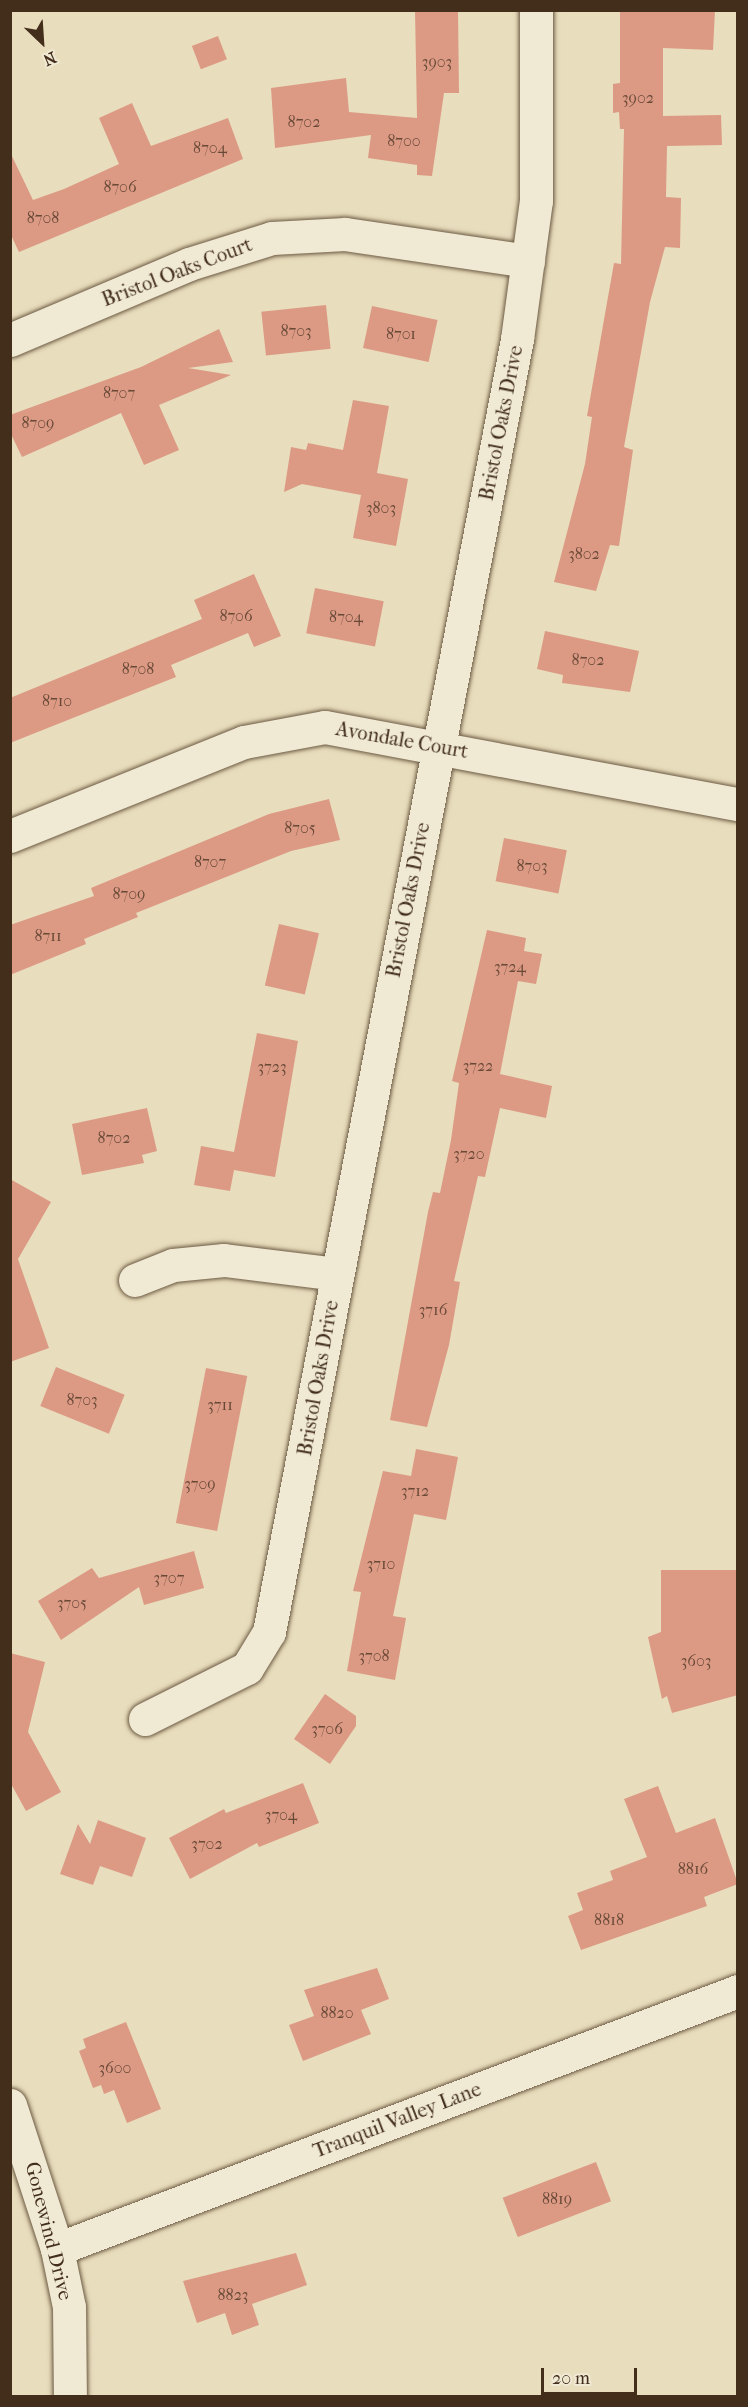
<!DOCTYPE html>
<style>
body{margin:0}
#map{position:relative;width:748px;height:2407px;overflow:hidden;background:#e8ddbc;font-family:"IM FELL French Canon",serif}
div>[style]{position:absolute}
.building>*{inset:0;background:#dc9a85;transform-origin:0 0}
.roads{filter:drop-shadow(0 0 2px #6c5a43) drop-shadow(0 0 2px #6c5a43)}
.minor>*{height:33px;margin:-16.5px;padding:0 16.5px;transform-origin:16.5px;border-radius:16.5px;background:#f0e9d3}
span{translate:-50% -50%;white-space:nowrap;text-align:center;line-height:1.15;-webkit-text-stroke:4.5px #f0e9d3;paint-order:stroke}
.number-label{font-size:16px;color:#684936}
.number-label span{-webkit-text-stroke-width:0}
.street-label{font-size:20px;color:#422e1b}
.frame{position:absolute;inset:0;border:12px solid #422e1b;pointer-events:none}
.north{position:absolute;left:12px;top:12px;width:60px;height:60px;-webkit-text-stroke:4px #f0e9d3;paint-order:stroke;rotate:155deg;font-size:16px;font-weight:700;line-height:24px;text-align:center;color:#422e1b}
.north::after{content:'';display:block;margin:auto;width:21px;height:27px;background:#422e1b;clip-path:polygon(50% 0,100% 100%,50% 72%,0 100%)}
.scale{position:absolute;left:541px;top:2368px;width:96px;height:27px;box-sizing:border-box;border:3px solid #422e1b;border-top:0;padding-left:8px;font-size:18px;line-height:21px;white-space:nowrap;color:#422e1b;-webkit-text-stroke:4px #f0e9d3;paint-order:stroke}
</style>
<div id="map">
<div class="building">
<div style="clip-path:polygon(415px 10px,458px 10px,459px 93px,444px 93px,432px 176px,417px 175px,417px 165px,368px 158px,371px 135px,275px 148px,271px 88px,346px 78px,349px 112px,417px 118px)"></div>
<div style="clip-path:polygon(620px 10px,715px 10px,713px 50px,663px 48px,663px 116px,721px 115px,722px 145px,667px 146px,666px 197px,681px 198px,680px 248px,665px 247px,650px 302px,624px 447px,633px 450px,619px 546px,610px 545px,596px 591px,554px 582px,585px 464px,592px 417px,587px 416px,614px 263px,621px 264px,624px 129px,620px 129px,619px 112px,613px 113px,613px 84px,620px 83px)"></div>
<div style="left:218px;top:36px;width:25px;height:28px;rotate:69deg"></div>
<div style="clip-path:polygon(132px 103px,151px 146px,228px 118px,243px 159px,19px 252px,10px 233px,10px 152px,33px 200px,64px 189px,119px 164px,99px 118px)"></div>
<div style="left:326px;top:305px;width:44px;height:65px;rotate:84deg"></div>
<div style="left:372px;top:306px;width:67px;height:43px;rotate:12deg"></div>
<div style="clip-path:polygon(219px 329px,233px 362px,188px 368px,231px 375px,159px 405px,179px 450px,144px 465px,121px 413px,22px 457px,10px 432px,10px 415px,141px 367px)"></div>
<div style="clip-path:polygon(353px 400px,389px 406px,377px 473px,408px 479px,396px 546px,353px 538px,361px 495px,302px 484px,284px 492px,291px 447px,306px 450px,308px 443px,343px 450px)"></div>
<div style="clip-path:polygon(254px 574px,281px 636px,254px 647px,248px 633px,171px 665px,176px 677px,10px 743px,10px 698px,202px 619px,194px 600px)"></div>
<div style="left:315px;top:588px;width:70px;height:46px;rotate:11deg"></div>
<div style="clip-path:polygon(545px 631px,639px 651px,630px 692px,562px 683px,563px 675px,537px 669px)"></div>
<div style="clip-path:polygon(329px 799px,340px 840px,291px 851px,136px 913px,138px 917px,84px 939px,86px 944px,10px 975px,10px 925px,94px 896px,91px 888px,269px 814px)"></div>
<div style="left:504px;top:838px;width:64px;height:44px;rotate:11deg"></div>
<div style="left:279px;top:924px;width:41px;height:63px;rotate:13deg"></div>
<div style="clip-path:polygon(487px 930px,526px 938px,524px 951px,542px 954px,536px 984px,518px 981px,500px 1074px,552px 1086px,546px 1118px,500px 1108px,485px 1177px,478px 1176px,454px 1281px,460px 1282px,449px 1345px,427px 1427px,390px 1420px,428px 1212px,433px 1192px,440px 1193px,451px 1140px,459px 1083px,452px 1081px)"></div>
<div style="clip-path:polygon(257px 1033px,298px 1041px,275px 1177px,234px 1170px,230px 1191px,194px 1185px,201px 1146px,234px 1152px)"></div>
<div style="clip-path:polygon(147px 1108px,157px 1151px,142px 1155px,144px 1163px,82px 1175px,72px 1124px)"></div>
<div style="clip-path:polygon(10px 1179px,51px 1202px,18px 1259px,49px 1348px,10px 1362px)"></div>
<div style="left:56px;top:1367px;width:74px;height:42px;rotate:22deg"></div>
<div style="left:206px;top:1368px;width:42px;height:158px;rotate:11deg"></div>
<div style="clip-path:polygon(416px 1449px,458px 1457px,446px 1520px,414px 1514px,393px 1616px,406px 1618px,395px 1680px,347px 1671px,361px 1592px,353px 1591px,383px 1471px,411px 1476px)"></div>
<div style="clip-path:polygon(194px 1551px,204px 1588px,144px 1605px,139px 1587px,61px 1640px,38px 1601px,92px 1568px,99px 1578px)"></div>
<div style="clip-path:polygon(661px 1570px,738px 1570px,738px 1695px,672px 1713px,667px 1696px,662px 1699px,648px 1637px,661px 1632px)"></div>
<div style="clip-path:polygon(10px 1653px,45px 1662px,28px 1732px,61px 1792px,26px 1811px,10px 1782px)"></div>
<div style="clip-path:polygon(325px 1694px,356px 1716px,356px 1726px,330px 1764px,294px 1739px)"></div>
<div style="clip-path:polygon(303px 1783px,319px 1823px,259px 1847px,257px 1843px,190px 1879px,169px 1838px,224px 1809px,226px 1813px)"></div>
<div style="clip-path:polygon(658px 1786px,676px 1833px,715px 1818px,738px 1884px,704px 1897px,707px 1906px,581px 1950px,568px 1916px,583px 1910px,577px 1893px,613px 1880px,610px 1871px,647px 1857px,624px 1799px)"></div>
<div style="clip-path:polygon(98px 1820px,146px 1838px,132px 1877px,100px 1866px,93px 1885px,60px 1874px,78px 1824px,90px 1844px)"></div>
<div style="clip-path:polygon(377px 1968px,389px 1999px,361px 2010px,371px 2034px,303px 2061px,289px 2025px,314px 2016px,304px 1990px)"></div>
<div style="clip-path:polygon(126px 2022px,161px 2109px,127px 2123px,114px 2090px,104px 2094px,101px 2085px,93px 2088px,79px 2051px,86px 2048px,83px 2039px)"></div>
<div style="left:596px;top:2162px;width:42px;height:100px;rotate:69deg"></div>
<div style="clip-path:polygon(296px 2253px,307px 2285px,252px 2304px,259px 2325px,232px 2335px,225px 2313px,197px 2323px,183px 2281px)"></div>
</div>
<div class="roads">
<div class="minor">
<div style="left:10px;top:340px;width:194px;rotate:-23deg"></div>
<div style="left:189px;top:264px;width:87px;rotate:-17.4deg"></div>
<div style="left:272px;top:238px;width:73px;rotate:-3.1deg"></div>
<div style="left:345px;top:234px;width:185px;rotate:8.4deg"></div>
<div style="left:10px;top:836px;width:252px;rotate:-21.9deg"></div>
<div style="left:244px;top:742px;width:82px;rotate:-10.5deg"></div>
<div style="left:325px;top:727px;width:420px;rotate:10.6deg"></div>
<div style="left:135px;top:1280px;width:41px;rotate:-21.5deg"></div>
<div style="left:173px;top:1265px;width:51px;rotate:-5.6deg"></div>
<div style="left:224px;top:1260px;width:113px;rotate:7.1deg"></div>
<div style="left:145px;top:1719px;width:114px;rotate:-26.6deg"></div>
<div style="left:247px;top:1668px;width:42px;rotate:-58.6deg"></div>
<div style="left:269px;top:1632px;width:1317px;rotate:-79.14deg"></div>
<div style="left:517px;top:339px;width:139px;rotate:-82.2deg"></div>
<div style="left:536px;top:201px;width:191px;rotate:-90deg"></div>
<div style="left:10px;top:2105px;width:151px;rotate:71.9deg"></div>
<div style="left:57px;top:2249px;width:59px;rotate:78.3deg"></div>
<div style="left:69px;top:2307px;width:89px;rotate:89.4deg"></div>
<div style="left:57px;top:2249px;width:728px;rotate:-20.75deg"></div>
</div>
</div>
<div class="number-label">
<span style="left:437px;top:62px">3903</span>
<span style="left:638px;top:98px">3902</span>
<span style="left:304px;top:122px">8702</span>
<span style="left:404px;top:141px">8700</span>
<span style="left:210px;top:148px">8704</span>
<span style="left:120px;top:187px">8706</span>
<span style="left:43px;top:218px">8708</span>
<span style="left:296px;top:331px">8703</span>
<span style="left:401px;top:334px">8701</span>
<span style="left:119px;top:393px">8707</span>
<span style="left:38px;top:423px">8709</span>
<span style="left:381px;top:508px">3803</span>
<span style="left:584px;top:554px">3802</span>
<span style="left:236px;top:616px">8706</span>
<span style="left:346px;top:617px">8704</span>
<span style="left:588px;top:660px">8702</span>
<span style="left:138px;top:669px">8708</span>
<span style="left:57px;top:701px">8710</span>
<span style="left:300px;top:828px">8705</span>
<span style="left:210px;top:862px">8707</span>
<span style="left:532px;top:866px">8703</span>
<span style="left:129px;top:894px">8709</span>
<span style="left:48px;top:936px">8711</span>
<span style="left:510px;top:967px">3724</span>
<span style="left:478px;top:1066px">3722</span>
<span style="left:272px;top:1067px">3723</span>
<span style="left:114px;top:1138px">8702</span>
<span style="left:469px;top:1154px">3720</span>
<span style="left:433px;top:1310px">3716</span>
<span style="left:82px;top:1400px">8703</span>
<span style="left:220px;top:1405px">3711</span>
<span style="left:200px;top:1484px">3709</span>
<span style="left:415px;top:1491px">3712</span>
<span style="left:381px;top:1564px">3710</span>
<span style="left:169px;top:1578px">3707</span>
<span style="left:72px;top:1603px">3705</span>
<span style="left:374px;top:1656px">3708</span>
<span style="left:696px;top:1661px">3603</span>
<span style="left:327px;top:1729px">3706</span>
<span style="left:281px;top:1815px">3704</span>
<span style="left:207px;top:1844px">3702</span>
<span style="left:693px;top:1869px">8816</span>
<span style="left:609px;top:1920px">8818</span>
<span style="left:337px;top:2013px">8820</span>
<span style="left:115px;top:2068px">3600</span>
<span style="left:557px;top:2199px">8819</span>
<span style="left:233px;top:2295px">8823</span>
</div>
<div class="street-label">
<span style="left:177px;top:272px;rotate:-21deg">Bristol Oaks Court</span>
<span style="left:501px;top:423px;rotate:-79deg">Bristol Oaks Drive</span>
<span style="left:402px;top:740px;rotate:10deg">Avondale Court</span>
<span style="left:408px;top:900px;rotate:-79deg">Bristol Oaks Drive</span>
<span style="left:318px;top:1378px;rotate:-80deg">Bristol Oaks Drive</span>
<span style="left:397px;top:2120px;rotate:-21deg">Tranquil Valley Lane</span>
<span style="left:49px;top:2231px;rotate:76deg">Gonewind Drive</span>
</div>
<div class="frame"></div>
<div class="north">N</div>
<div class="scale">20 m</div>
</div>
